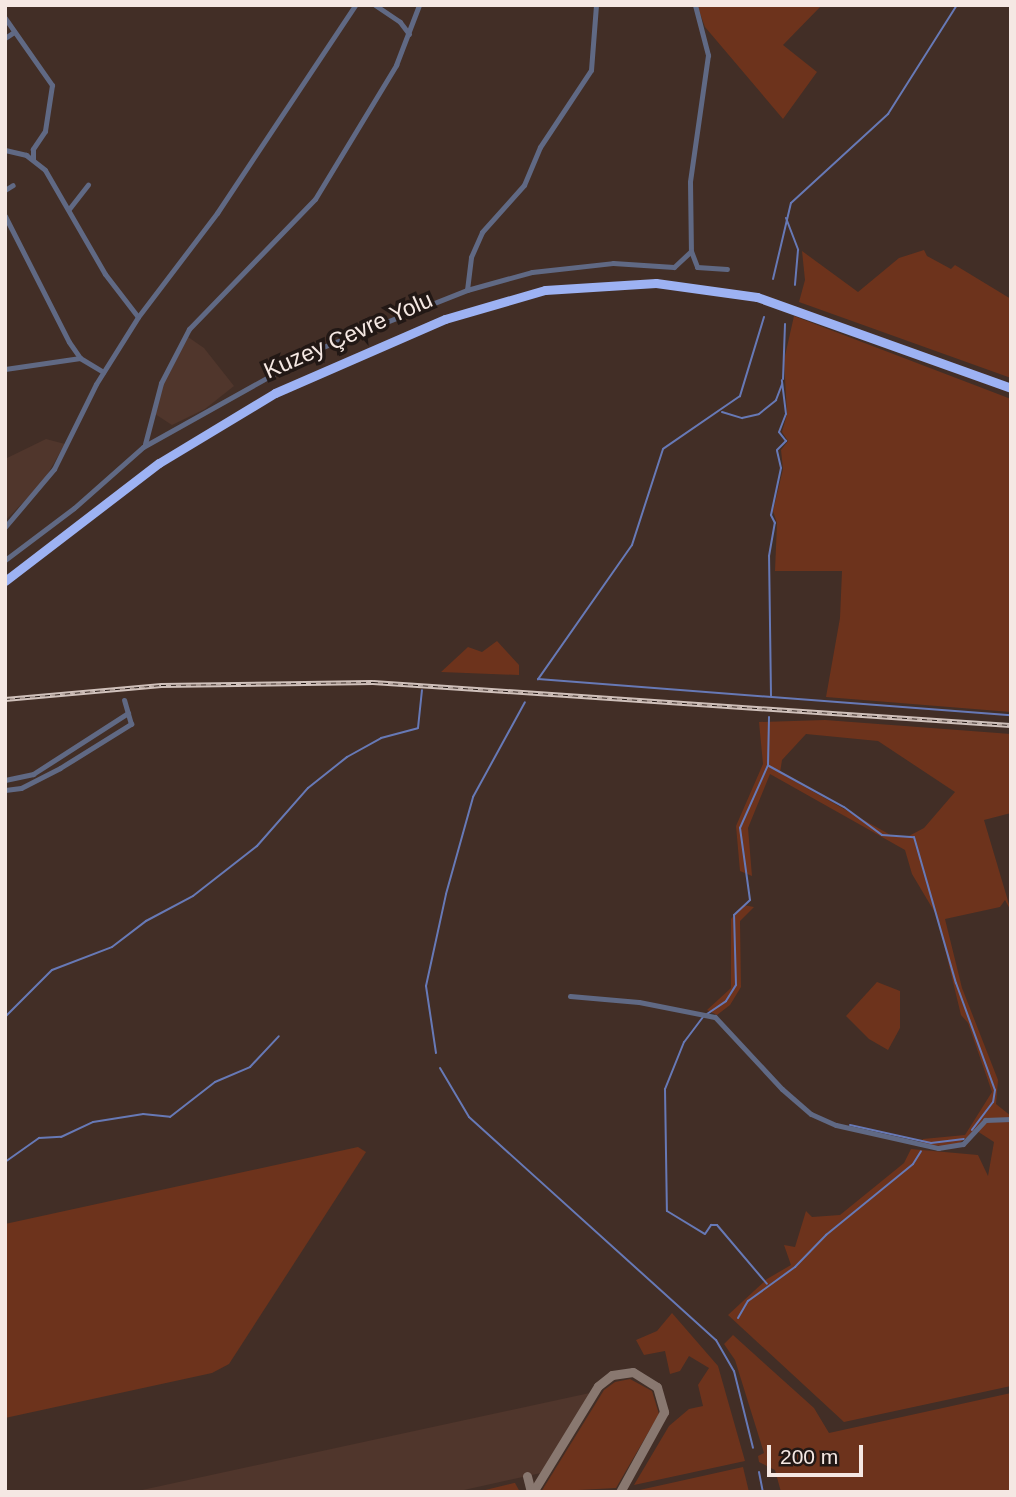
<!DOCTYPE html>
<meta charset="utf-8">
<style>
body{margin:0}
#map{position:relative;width:1016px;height:1497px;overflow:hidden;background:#422e26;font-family:Arial,sans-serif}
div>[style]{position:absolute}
.built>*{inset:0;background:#50362c}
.green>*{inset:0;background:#6d331c}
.stream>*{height:2px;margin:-1px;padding:0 1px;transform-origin:1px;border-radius:1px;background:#6779b6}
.taxiway>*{height:9px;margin:-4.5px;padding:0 4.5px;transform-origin:4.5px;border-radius:4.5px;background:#897870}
.minor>*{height:5px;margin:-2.5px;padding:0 2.5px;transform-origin:2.5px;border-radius:2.5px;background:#606984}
.highway>*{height:9px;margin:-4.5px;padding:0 4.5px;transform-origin:4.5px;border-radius:4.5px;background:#9db2f3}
.rail>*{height:4.5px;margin-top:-2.25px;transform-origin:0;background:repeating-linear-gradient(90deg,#221815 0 5px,#d0c1bb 0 10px);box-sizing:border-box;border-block:2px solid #d0c1bb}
span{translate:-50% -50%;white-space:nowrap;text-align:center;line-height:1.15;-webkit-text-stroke:7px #221815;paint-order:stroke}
.street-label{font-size:23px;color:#f5e8e3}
.frame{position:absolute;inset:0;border:7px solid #f5e8e3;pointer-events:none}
.scale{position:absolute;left:767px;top:1445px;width:96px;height:32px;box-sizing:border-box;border:4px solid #f5e8e3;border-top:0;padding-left:9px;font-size:21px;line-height:24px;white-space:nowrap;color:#f5e8e3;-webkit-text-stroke:5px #221815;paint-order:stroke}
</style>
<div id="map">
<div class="built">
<div style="clip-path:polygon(188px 337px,204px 348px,234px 386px,205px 409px,172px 425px,155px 414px,163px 385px)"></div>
<div style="clip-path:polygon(46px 439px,65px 444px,43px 482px,5px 521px,5px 459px)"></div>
<div style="clip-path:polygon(599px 1391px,550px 1471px,455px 1492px,133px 1492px)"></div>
</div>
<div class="green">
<div style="clip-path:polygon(697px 5px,822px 5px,783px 45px,817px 72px,783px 119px,705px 27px)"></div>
<div style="clip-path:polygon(924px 250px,927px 256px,951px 269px,955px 265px,1011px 299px,1011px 378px,799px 302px,805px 280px,802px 251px,858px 292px,899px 258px)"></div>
<div style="clip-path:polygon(794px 316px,1011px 399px,1011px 712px,826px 697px,840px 618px,842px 571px,775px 571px,777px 523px,773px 511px,783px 469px,781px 450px,788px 441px,782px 432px,787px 414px,784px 360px)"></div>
<div style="clip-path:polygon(497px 641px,519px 665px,519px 675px,441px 672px,468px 647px,482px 652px)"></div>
<div style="clip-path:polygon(evenodd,825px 720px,1011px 734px,1011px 813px,984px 820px,1011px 911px,1005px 900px,1000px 907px,945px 919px,962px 988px,998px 1080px,996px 1104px,1011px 1116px,1011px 1386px,844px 1422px,728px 1315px,767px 1279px,791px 1265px,784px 1245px,795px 1247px,806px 1211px,812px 1217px,840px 1215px,904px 1163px,911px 1149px,978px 1155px,988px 1176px,994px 1142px,977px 1131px,953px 1147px,920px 1144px,923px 1139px,965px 1135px,992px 1092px,968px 1023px,961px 1015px,937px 916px,912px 874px,905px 850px,770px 774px,748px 828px,752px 876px,740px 871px,736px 826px,763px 764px,759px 722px,825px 720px,806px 734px,878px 741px,955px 792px,924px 828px,907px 837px,894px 837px,780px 773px,782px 760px,806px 734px)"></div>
<div style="clip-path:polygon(743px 905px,754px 907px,740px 921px,741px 987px,730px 1005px,717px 1015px,707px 1010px,731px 988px,731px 919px)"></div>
<div style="clip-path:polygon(877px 982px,900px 991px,900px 1028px,888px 1050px,869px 1039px,846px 1016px)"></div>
<div style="clip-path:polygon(358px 1147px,366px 1152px,229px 1364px,212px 1373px,5px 1418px,5px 1224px)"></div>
<div style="clip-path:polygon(672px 1313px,718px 1366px,745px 1461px,634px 1485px,669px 1426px,689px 1409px,703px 1406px,698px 1385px,709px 1368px,689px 1356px,680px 1371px,670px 1374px,665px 1351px,644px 1355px,636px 1340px,657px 1331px)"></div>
<div style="clip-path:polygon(733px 1335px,814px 1408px,829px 1433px,1011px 1393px,1011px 1492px,781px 1492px,775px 1470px,759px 1462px,758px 1456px,764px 1453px,735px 1360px,724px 1344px)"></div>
<div style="clip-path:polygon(630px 1379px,652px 1391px,659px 1414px,616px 1488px,541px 1492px,604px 1390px,615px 1382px)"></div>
<div style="clip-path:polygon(743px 1467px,749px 1492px,636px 1492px,635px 1491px)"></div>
<div style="clip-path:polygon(515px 1483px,520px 1492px,477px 1492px,514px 1483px)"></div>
</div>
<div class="stream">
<div style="left:786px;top:218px;width:34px;rotate:69deg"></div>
<div style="left:798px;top:250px;width:35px;rotate:95deg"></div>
<div style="left:773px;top:279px;width:78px;rotate:-76.7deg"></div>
<div style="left:791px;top:203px;width:132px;rotate:-42.5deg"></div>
<div style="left:888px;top:114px;width:129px;rotate:-57.7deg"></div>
<div style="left:764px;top:317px;width:83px;rotate:106.9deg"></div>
<div style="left:740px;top:396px;width:93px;rotate:145.5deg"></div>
<div style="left:663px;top:449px;width:101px;rotate:107.9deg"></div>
<div style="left:632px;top:545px;width:164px;rotate:125deg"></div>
<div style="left:538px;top:679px;width:474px;rotate:4.4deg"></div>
<div style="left:783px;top:379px;width:55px;rotate:-87.9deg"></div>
<div style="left:722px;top:412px;width:21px;rotate:17deg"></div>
<div style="left:742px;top:418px;width:17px;rotate:-13deg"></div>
<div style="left:759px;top:414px;width:22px;rotate:-39deg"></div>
<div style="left:776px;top:400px;width:17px;rotate:-69deg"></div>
<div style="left:771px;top:696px;width:140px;rotate:-90.8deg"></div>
<div style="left:769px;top:556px;width:34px;rotate:-80deg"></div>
<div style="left:775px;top:523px;width:9px;rotate:-117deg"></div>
<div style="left:771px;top:515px;width:48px;rotate:-78deg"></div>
<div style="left:781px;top:468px;width:18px;rotate:-103deg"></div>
<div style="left:777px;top:450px;width:13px;rotate:-45deg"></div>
<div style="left:786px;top:441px;width:11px;rotate:-128deg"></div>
<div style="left:779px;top:432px;width:19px;rotate:-69deg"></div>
<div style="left:786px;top:414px;width:34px;rotate:-97deg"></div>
<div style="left:769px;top:766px;width:85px;rotate:28.7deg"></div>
<div style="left:844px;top:807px;width:47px;rotate:36.4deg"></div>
<div style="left:882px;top:835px;width:32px;rotate:4deg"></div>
<div style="left:914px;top:837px;width:152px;rotate:74deg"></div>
<div style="left:956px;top:983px;width:114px;rotate:70deg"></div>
<div style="left:995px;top:1090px;width:12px;rotate:99deg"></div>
<div style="left:993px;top:1102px;width:35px;rotate:127deg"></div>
<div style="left:707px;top:1014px;width:23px;rotate:-34deg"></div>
<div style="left:726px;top:1001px;width:19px;rotate:-58deg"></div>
<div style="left:736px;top:985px;width:70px;rotate:-91.6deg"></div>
<div style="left:734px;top:915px;width:22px;rotate:-43deg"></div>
<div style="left:750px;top:900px;width:73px;rotate:-97.9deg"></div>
<div style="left:740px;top:828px;width:69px;rotate:-66deg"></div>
<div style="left:768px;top:765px;width:48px;rotate:-88.8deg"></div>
<div style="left:5px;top:1017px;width:66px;rotate:-45deg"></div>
<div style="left:52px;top:970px;width:64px;rotate:-21deg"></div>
<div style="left:112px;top:947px;width:43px;rotate:-37.4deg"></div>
<div style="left:146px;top:921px;width:53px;rotate:-28deg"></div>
<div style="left:193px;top:896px;width:81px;rotate:-38deg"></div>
<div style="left:257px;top:846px;width:77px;rotate:-48.7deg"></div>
<div style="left:308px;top:788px;width:50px;rotate:-38.5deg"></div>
<div style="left:347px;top:757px;width:39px;rotate:-29deg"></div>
<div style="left:381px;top:738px;width:38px;rotate:-15deg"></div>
<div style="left:418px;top:728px;width:38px;rotate:-84deg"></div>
<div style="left:703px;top:1017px;width:31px;rotate:127deg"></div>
<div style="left:684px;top:1042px;width:51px;rotate:112deg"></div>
<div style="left:665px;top:1089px;width:122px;rotate:89.1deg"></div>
<div style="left:667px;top:1211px;width:44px;rotate:31.2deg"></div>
<div style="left:705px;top:1234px;width:11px;rotate:-56deg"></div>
<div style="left:711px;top:1225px;width:6px"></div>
<div style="left:717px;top:1225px;width:77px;rotate:49.7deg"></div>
<div style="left:436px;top:1053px;width:68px;rotate:-98.5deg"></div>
<div style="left:426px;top:986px;width:94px;rotate:-77.7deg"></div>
<div style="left:446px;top:894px;width:101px;rotate:-74.4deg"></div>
<div style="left:473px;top:797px;width:108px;rotate:-61.3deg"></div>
<div style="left:440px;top:1068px;width:57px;rotate:59.4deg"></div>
<div style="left:469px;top:1117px;width:333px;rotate:42.1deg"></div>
<div style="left:716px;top:1340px;width:36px;rotate:60deg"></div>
<div style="left:734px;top:1371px;width:79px;rotate:76.1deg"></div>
<div style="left:850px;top:1125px;width:83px;rotate:12.5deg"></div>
<div style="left:931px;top:1143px;width:33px;rotate:-7deg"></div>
<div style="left:5px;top:1162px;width:42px;rotate:-35.2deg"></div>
<div style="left:39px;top:1138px;width:22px;rotate:-3deg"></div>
<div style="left:61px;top:1137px;width:35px;rotate:-25deg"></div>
<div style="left:93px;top:1122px;width:51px;rotate:-9.1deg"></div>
<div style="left:143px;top:1114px;width:27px;rotate:6deg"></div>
<div style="left:170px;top:1117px;width:57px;rotate:-37.9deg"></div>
<div style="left:215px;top:1082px;width:38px;rotate:-23deg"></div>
<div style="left:250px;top:1067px;width:42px;rotate:-46.9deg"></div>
<div style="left:738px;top:1318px;width:20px;rotate:-60deg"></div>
<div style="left:748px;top:1301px;width:58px;rotate:-35.9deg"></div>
<div style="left:795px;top:1267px;width:45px;rotate:-45.9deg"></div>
<div style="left:826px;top:1235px;width:112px;rotate:-39.2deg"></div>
<div style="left:913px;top:1164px;width:15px;rotate:-58deg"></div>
<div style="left:759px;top:1472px;width:20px;rotate:79deg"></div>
</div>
<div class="taxiway">
<div style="left:527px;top:1476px;width:16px;rotate:76deg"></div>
<div style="left:533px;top:1492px;width:124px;rotate:-58.5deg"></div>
<div style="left:598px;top:1386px;width:18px;rotate:-38deg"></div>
<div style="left:612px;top:1375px;width:21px;rotate:-8deg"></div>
<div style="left:633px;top:1372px;width:28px;rotate:32deg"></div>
<div style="left:657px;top:1387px;width:26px;rotate:74deg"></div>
<div style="left:664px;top:1412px;width:91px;rotate:118.8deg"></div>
</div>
<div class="minor">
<div style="left:375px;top:5px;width:30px;rotate:34deg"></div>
<div style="left:400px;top:22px;width:15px;rotate:53deg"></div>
<div style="left:695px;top:5px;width:52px;rotate:75.4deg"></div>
<div style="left:708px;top:55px;width:128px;rotate:98.1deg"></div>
<div style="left:690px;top:182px;width:69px;rotate:89.2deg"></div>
<div style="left:691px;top:251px;width:17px;rotate:69deg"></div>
<div style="left:697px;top:267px;width:30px;rotate:4deg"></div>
<div style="left:5px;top:18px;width:82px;rotate:55deg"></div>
<div style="left:52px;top:85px;width:47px;rotate:98.7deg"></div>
<div style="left:45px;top:131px;width:22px;rotate:124deg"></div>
<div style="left:33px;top:149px;width:10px;rotate:90deg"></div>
<div style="left:5px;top:38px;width:11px;rotate:-34deg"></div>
<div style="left:5px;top:150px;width:22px;rotate:13deg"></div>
<div style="left:26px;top:155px;width:24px;rotate:38deg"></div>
<div style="left:45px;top:170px;width:120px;rotate:60deg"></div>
<div style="left:105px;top:274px;width:54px;rotate:52.5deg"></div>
<div style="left:5px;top:190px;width:9px;rotate:-32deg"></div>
<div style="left:69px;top:209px;width:31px;rotate:-52deg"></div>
<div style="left:5px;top:216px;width:141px;rotate:63.1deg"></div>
<div style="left:69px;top:342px;width:19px;rotate:55deg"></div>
<div style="left:80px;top:358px;width:27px;rotate:31deg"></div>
<div style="left:467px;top:290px;width:33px;rotate:-83deg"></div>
<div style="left:471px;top:257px;width:27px;rotate:-66deg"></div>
<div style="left:482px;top:232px;width:63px;rotate:-48.2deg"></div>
<div style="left:524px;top:185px;width:41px;rotate:-67.2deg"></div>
<div style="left:540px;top:147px;width:92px;rotate:-56.5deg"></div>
<div style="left:591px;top:70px;width:65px;rotate:-85.6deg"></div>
<div style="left:5px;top:369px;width:76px;rotate:-8.3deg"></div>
<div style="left:145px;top:444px;width:63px;rotate:-75.3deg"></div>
<div style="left:161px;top:383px;width:61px;rotate:-62.6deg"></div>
<div style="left:189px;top:329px;width:181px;rotate:-45.9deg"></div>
<div style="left:315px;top:199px;width:157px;rotate:-58.8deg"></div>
<div style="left:396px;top:65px;width:64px;rotate:-69deg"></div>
<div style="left:5px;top:527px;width:76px;rotate:-49.8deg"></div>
<div style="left:54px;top:469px;width:95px;rotate:-63.7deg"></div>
<div style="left:96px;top:384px;width:79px;rotate:-57.9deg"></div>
<div style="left:138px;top:317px;width:131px;rotate:-52.8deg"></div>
<div style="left:217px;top:213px;width:250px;rotate:-56.4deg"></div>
<div style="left:5px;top:560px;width:86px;rotate:-37deg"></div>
<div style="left:74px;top:508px;width:92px;rotate:-41.5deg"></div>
<div style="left:143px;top:447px;width:201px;rotate:-29.2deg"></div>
<div style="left:318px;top:349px;width:160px;rotate:-21.6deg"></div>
<div style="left:467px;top:290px;width:67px;rotate:-15.5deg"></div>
<div style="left:532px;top:272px;width:81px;rotate:-6.3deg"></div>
<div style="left:613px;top:263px;width:61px;rotate:3.8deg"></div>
<div style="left:674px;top:267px;width:23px;rotate:-43deg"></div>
<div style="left:5px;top:780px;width:29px;rotate:-12deg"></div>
<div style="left:33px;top:774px;width:113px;rotate:-32.7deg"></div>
<div style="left:5px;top:790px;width:16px;rotate:-7deg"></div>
<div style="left:21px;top:788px;width:44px;rotate:-27.1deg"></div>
<div style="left:60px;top:768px;width:84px;rotate:-31.8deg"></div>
<div style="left:131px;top:724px;width:25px;rotate:-106deg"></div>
<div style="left:570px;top:996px;width:69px;rotate:5deg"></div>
<div style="left:639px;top:1002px;width:77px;rotate:11.2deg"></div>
<div style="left:715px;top:1017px;width:98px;rotate:47.1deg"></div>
<div style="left:782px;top:1089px;width:38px;rotate:41deg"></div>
<div style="left:811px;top:1114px;width:27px;rotate:24deg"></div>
<div style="left:836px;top:1125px;width:105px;rotate:12.7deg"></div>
<div style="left:938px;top:1148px;width:25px;rotate:-9deg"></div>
<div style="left:963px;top:1144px;width:33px;rotate:-47deg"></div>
<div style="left:985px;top:1120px;width:26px;rotate:-2deg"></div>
</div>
<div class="highway">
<div style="left:5px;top:581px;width:194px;rotate:-37.5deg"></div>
<div style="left:159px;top:463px;width:135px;rotate:-31.1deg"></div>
<div style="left:275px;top:393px;width:185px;rotate:-23.5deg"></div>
<div style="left:445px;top:319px;width:104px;rotate:-16.2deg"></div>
<div style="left:545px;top:290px;width:111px;rotate:-3.6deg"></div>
<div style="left:656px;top:283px;width:102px;rotate:7.9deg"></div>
<div style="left:757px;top:297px;width:270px;rotate:19.7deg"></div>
</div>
<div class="rail">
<div style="left:5px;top:699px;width:157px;rotate:-5.1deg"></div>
<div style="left:161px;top:685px;width:212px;rotate:-0.8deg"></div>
<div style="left:373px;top:682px;width:639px;rotate:3.86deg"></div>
</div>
<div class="street-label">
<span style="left:348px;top:335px;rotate:-24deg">Kuzey Çevre Yolu</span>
</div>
<div class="frame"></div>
<div class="scale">200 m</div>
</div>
